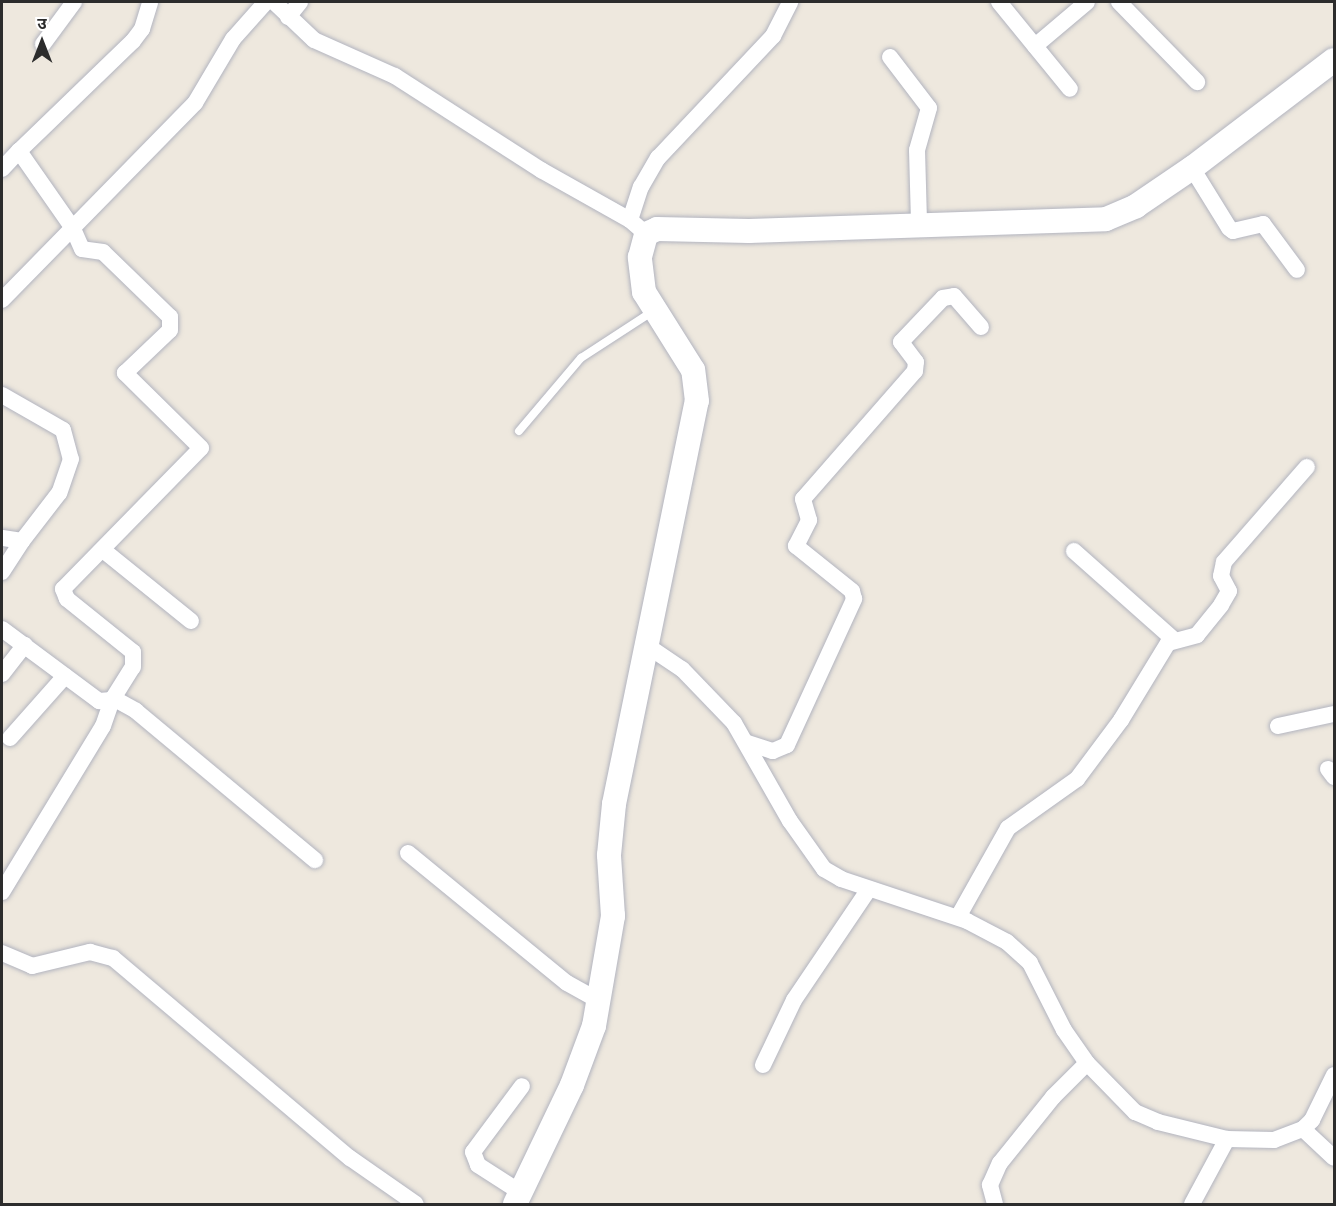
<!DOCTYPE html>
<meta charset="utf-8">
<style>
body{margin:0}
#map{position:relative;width:1336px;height:1206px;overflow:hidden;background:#eee8de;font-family:Signika,"Noto Sans Devanagari",sans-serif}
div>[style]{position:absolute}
.roads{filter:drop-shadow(0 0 2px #b2b4bf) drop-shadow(0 0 2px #b2b4bf)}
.lane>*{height:8px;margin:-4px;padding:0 4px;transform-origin:4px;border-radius:4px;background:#fff}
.street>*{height:16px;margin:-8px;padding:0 8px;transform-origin:8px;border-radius:8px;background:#fff}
.secondary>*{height:24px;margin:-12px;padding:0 12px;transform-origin:12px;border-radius:12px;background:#fff}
span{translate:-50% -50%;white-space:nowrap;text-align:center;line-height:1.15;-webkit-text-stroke:6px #fff;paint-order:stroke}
.frame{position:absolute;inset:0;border:3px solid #2c2c2c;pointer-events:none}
.north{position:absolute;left:12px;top:12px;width:60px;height:60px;-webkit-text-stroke:4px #fff;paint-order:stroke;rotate:0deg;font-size:16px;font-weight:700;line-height:24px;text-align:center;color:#2c2c2c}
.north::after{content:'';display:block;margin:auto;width:21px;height:27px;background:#2c2c2c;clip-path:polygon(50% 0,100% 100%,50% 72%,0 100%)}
</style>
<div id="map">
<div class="roads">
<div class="lane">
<i style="left:519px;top:431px;width:96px;rotate:-49.7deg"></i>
<i style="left:581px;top:358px;width:86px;rotate:-33.1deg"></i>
</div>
<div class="street">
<i style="left:274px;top:2px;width:55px;rotate:43.5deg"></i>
<i style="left:314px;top:40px;width:89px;rotate:24deg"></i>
<i style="left:395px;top:76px;width:174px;rotate:32.8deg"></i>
<i style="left:541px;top:170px;width:102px;rotate:29.3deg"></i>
<i style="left:630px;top:220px;width:21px;rotate:41deg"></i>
<i style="left:999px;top:2px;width:112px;rotate:50.8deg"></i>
<i style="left:1119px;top:2px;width:112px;rotate:45.7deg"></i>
<i style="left:288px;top:17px;width:19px;rotate:-51deg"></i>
<i style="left:43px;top:44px;width:52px;rotate:-53.6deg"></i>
<i style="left:1035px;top:46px;width:68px;rotate:-40.2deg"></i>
<i style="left:890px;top:57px;width:64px;rotate:52.6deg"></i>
<i style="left:929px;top:108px;width:44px;rotate:105.9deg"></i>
<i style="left:917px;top:150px;width:73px;rotate:88.4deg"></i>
<i style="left:1192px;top:168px;width:70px;rotate:58.3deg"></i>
<i style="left:1229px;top:228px;width:5px;rotate:37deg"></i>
<i style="left:1233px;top:231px;width:31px;rotate:-13deg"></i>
<i style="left:1263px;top:224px;width:57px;rotate:53.5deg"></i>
<i style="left:2px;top:169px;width:25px;rotate:-47deg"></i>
<i style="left:630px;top:220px;width:35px;rotate:-72deg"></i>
<i style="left:641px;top:187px;width:34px;rotate:-60deg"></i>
<i style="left:658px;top:158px;width:168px;rotate:-46.7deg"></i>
<i style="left:773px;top:36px;width:38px;rotate:-63deg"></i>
<i style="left:2px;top:300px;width:276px;rotate:-45.6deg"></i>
<i style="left:195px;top:103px;width:74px;rotate:-59.3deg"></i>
<i style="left:233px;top:39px;width:50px;rotate:-48.3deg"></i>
<i style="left:2px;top:395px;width:70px;rotate:29.8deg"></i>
<i style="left:63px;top:430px;width:30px;rotate:75deg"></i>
<i style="left:71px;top:459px;width:36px;rotate:109deg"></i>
<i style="left:59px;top:493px;width:61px;rotate:127.6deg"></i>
<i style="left:22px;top:541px;width:20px;rotate:-171deg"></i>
<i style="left:103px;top:550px;width:113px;rotate:38.9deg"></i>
<i style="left:1074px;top:551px;width:132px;rotate:41.6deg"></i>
<i style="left:2px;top:572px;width:37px;rotate:-57deg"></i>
<i style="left:2px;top:629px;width:121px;rotate:36.6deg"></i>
<i style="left:99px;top:701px;width:13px;rotate:-4deg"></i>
<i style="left:112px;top:700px;width:39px;rotate:-58deg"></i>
<i style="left:133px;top:667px;width:15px;rotate:-90deg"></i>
<i style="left:133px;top:652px;width:85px;rotate:-141.2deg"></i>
<i style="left:67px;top:599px;width:11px;rotate:-112deg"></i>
<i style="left:63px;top:589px;width:197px;rotate:-45.6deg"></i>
<i style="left:201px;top:448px;width:107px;rotate:-135.4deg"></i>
<i style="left:125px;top:373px;width:62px;rotate:-43.7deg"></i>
<i style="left:170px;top:330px;width:13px;rotate:-90deg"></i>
<i style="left:170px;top:317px;width:93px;rotate:-135.9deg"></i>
<i style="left:103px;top:252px;width:21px;rotate:-172deg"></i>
<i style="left:82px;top:249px;width:24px;rotate:-114deg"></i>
<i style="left:72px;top:227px;width:93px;rotate:-124.9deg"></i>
<i style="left:19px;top:151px;width:158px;rotate:-44deg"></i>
<i style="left:133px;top:41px;width:15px;rotate:-53deg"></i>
<i style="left:142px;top:29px;width:28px;rotate:-73deg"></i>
<i style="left:649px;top:647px;width:40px;rotate:34deg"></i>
<i style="left:682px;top:669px;width:75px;rotate:46.1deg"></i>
<i style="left:734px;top:723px;width:113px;rotate:60.3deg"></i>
<i style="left:790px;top:821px;width:59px;rotate:54.7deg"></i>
<i style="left:824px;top:869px;width:20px;rotate:30deg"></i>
<i style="left:841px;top:879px;width:133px;rotate:18.4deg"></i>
<i style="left:967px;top:921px;width:45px;rotate:27.7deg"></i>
<i style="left:1007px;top:942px;width:31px;rotate:42deg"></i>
<i style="left:1030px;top:963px;width:75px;rotate:63.1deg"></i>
<i style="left:1064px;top:1030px;width:40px;rotate:55.1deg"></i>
<i style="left:1087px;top:1063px;width:69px;rotate:45.6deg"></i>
<i style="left:1135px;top:1112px;width:25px;rotate:23deg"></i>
<i style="left:1158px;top:1122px;width:71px;rotate:13.8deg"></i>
<i style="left:1227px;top:1139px;width:47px;rotate:1.2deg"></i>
<i style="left:1274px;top:1140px;width:31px;rotate:-21deg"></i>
<i style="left:1303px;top:1129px;width:13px;rotate:-45deg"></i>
<i style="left:1312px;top:1120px;width:50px;rotate:-63.9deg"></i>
<i style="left:2px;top:674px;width:37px;rotate:-52deg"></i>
<i style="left:113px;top:698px;width:26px;rotate:29deg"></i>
<i style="left:136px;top:711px;width:233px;rotate:39.8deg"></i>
<i style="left:1278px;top:726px;width:57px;rotate:-12.1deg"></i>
<i style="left:10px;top:738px;width:83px;rotate:-48.4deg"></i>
<i style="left:748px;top:743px;width:26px;rotate:18deg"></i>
<i style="left:773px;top:751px;width:15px;rotate:-23deg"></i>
<i style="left:787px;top:745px;width:161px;rotate:-65.3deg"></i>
<i style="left:854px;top:599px;width:8px;rotate:-104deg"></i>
<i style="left:852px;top:591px;width:72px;rotate:-141.2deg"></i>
<i style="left:796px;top:546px;width:29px;rotate:-63deg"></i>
<i style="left:809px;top:520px;width:22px;rotate:-106deg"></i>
<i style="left:803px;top:499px;width:170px;rotate:-48.8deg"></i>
<i style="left:915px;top:371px;width:9px;rotate:-84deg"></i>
<i style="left:916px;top:362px;width:25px;rotate:-127deg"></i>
<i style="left:901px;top:342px;width:61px;rotate:-46.3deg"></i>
<i style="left:943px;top:298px;width:11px;rotate:-10deg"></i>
<i style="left:954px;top:296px;width:41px;rotate:48.9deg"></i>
<i style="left:1328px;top:769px;width:10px;rotate:53deg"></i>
<i style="left:408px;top:853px;width:205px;rotate:39.3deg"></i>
<i style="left:567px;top:983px;width:37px;rotate:29deg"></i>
<i style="left:2px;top:892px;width:194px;rotate:-58.7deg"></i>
<i style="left:103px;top:726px;width:28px;rotate:-71deg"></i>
<i style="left:958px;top:917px;width:102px;rotate:-60.7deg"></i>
<i style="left:1008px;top:828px;width:85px;rotate:-35.4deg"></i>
<i style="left:1077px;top:779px;width:74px;rotate:-53.3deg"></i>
<i style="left:1121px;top:720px;width:90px;rotate:-58.6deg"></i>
<i style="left:1168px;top:643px;width:30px;rotate:-15deg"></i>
<i style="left:1197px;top:635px;width:38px;rotate:-51deg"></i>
<i style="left:1221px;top:605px;width:16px;rotate:-60deg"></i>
<i style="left:1229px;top:591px;width:17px;rotate:-118deg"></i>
<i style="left:1221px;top:576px;width:14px;rotate:-78deg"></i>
<i style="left:1224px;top:562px;width:126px;rotate:-48.9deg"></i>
<i style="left:2px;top:953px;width:33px;rotate:23deg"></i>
<i style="left:32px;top:966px;width:60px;rotate:-13.6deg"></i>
<i style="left:90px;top:952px;width:24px;rotate:15deg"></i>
<i style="left:113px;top:958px;width:310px;rotate:40.2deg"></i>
<i style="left:350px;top:1158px;width:80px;rotate:34.9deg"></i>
<i style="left:763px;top:1065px;width:72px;rotate:-64.5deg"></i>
<i style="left:794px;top:1000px;width:134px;rotate:-56deg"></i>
<i style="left:1303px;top:1129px;width:42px;rotate:43.1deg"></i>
<i style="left:520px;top:1192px;width:50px;rotate:-147.3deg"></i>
<i style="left:478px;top:1165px;width:14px;rotate:-111deg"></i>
<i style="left:473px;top:1152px;width:82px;rotate:-53.4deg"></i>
<i style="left:995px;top:1204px;width:20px;rotate:-105deg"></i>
<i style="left:990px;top:1185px;width:24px;rotate:-66deg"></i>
<i style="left:1000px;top:1163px;width:85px;rotate:-51.2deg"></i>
<i style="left:1053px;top:1097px;width:48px;rotate:-45deg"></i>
<i style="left:1192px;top:1204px;width:74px;rotate:-61.7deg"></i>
</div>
<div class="secondary">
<i style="left:515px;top:1204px;width:132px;rotate:-64.4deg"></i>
<i style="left:572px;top:1085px;width:63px;rotate:-69.6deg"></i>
<i style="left:594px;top:1026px;width:112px;rotate:-80.2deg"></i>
<i style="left:613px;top:916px;width:61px;rotate:-93.8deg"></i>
<i style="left:609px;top:855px;width:51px;rotate:-84.4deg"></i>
<i style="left:614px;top:804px;width:411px;rotate:-78.4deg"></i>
<i style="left:697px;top:401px;width:31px;rotate:-97deg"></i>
<i style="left:693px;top:370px;width:92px;rotate:-122.1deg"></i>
<i style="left:644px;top:292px;width:35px;rotate:-97deg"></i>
<i style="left:640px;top:257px;width:24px;rotate:-75deg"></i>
<i style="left:646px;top:234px;width:12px;rotate:-24deg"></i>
<i style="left:657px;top:229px;width:92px;rotate:1.2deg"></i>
<i style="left:749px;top:231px;width:357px;rotate:-1.9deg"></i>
<i style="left:1106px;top:219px;width:33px;rotate:-23deg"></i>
<i style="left:1136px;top:206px;width:68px;rotate:-34.2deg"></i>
<i style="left:1192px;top:168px;width:178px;rotate:-37.3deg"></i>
</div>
</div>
<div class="frame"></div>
<div class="north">उ</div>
</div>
